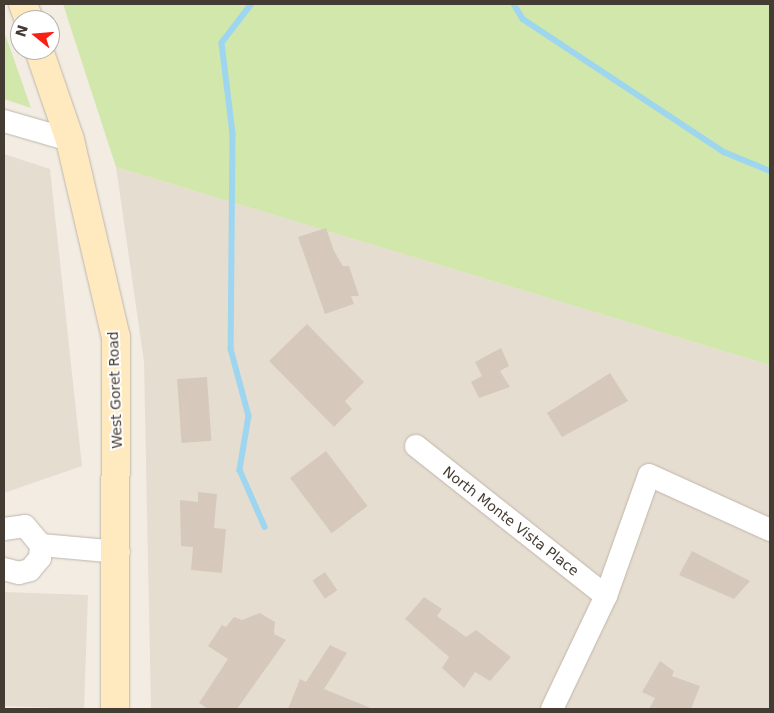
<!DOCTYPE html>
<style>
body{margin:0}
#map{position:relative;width:774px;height:713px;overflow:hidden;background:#f2ece3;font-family:"DejaVu Sans",sans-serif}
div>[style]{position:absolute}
.residential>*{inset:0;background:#e6ddd1;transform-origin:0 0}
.green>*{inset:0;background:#d1e7ab}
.stream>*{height:5.5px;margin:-2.75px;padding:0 2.75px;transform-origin:2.75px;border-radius:2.75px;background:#9ed6f0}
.building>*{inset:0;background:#d6c9bc;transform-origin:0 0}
.roads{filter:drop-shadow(0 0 1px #c0b6a9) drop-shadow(0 0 1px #c0b6a9)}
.street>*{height:22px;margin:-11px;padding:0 11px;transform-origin:11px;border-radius:11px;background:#fff}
.secondary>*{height:28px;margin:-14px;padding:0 14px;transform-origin:14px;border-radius:14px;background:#ffeac0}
span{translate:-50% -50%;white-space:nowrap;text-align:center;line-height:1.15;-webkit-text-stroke:4px #fff;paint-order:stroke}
.street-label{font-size:14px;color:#443c33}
.frame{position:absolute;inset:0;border:5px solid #443c33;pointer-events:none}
.north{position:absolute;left:10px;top:10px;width:50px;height:50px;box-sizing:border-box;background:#fff;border:1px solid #b4b1ad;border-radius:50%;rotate:287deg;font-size:14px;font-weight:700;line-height:20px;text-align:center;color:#443c33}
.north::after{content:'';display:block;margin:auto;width:18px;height:22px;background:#fb1f11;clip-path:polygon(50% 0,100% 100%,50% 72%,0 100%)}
</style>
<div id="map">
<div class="residential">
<i style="clip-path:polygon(4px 154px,50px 169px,82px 466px,4px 493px)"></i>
<i style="clip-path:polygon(116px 167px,770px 365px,770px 709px,151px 709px,144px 362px)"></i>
<i style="left:88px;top:595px;width:114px;height:84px;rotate:92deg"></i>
</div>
<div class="green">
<i style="clip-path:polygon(63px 4px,770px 4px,770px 365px,116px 167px)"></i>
<i style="clip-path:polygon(4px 31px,31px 108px,4px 99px)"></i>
</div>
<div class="stream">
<i style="left:252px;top:4px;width:49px;rotate:127.6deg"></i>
<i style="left:222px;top:43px;width:92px;rotate:83.1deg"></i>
<i style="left:233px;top:134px;width:215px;rotate:90.5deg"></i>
<i style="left:231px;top:349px;width:69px;rotate:75deg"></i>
<i style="left:249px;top:416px;width:55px;rotate:99.5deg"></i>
<i style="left:240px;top:470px;width:62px;rotate:66.3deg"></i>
<i style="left:514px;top:4px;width:17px;rotate:59deg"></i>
<i style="left:523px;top:19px;width:241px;rotate:33.5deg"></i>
<i style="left:724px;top:152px;width:50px;rotate:22.4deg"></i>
</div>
<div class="building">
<i style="clip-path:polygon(326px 228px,334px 251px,343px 266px,349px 266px,359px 296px,351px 296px,354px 304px,325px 314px,298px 237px)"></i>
<i style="clip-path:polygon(307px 324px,364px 382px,345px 401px,352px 409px,334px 427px,269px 361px)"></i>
<i style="clip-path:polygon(501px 348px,509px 366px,500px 371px,510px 387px,479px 398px,471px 382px,482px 376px,475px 362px)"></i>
<i style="clip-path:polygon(610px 373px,628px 401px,562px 437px,547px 413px)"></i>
<i style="left:207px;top:377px;width:64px;height:30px;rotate:86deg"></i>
<i style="left:326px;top:451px;width:69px;height:45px;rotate:53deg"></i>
<i style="clip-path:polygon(198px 492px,217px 494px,214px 528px,226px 529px,222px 573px,191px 570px,193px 547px,181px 546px,180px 500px,198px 502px)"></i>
<i style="clip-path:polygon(692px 551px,750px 581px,734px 599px,679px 575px)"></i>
<i style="left:325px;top:572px;width:22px;height:15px;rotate:56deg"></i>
<i style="clip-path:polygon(424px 597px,442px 609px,437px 616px,466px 637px,476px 630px,511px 657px,490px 681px,475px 672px,464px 688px,442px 668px,449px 657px,405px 619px)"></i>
<i style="clip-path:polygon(260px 613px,275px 622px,274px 634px,286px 640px,237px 709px,208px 709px,199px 703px,228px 659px,208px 646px,222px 625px,226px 627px,234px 617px,242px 620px)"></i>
<i style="clip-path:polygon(330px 645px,347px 653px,324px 689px,373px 709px,288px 709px,300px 679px,306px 682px)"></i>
<i style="clip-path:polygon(660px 661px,674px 671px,672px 676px,700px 686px,691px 709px,649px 709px,655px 698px,642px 692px)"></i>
</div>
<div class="roads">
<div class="street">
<i style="left:4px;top:121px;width:69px;rotate:16.1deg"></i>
<i style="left:416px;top:446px;width:242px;rotate:38.3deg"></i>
<i style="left:4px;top:529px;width:21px;rotate:-8deg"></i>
<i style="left:25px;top:526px;width:25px;rotate:50deg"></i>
<i style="left:41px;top:545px;width:13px;rotate:94deg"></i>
<i style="left:40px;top:558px;width:16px;rotate:130deg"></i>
<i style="left:30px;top:570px;width:11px;rotate:165deg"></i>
<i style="left:19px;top:573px;width:16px;rotate:-165deg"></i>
<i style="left:41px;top:545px;width:78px;rotate:5.1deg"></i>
<i style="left:552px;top:709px;width:125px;rotate:-64.5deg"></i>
<i style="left:606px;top:596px;width:128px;rotate:-70.4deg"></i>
<i style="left:649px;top:475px;width:133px;rotate:24.4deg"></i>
</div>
<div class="secondary">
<i style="left:23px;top:4px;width:17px;rotate:69deg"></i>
<i style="left:39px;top:50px;width:95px;rotate:71deg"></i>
<i style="left:70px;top:140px;width:202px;rotate:76.9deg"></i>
<i style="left:116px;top:337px;width:372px;rotate:90.2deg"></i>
</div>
</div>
<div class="street-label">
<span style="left:115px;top:390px;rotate:-92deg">West Goret Road</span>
<span style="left:511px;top:521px;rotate:38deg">North Monte Vista Place</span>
</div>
<div class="frame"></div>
<div class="north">N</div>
</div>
